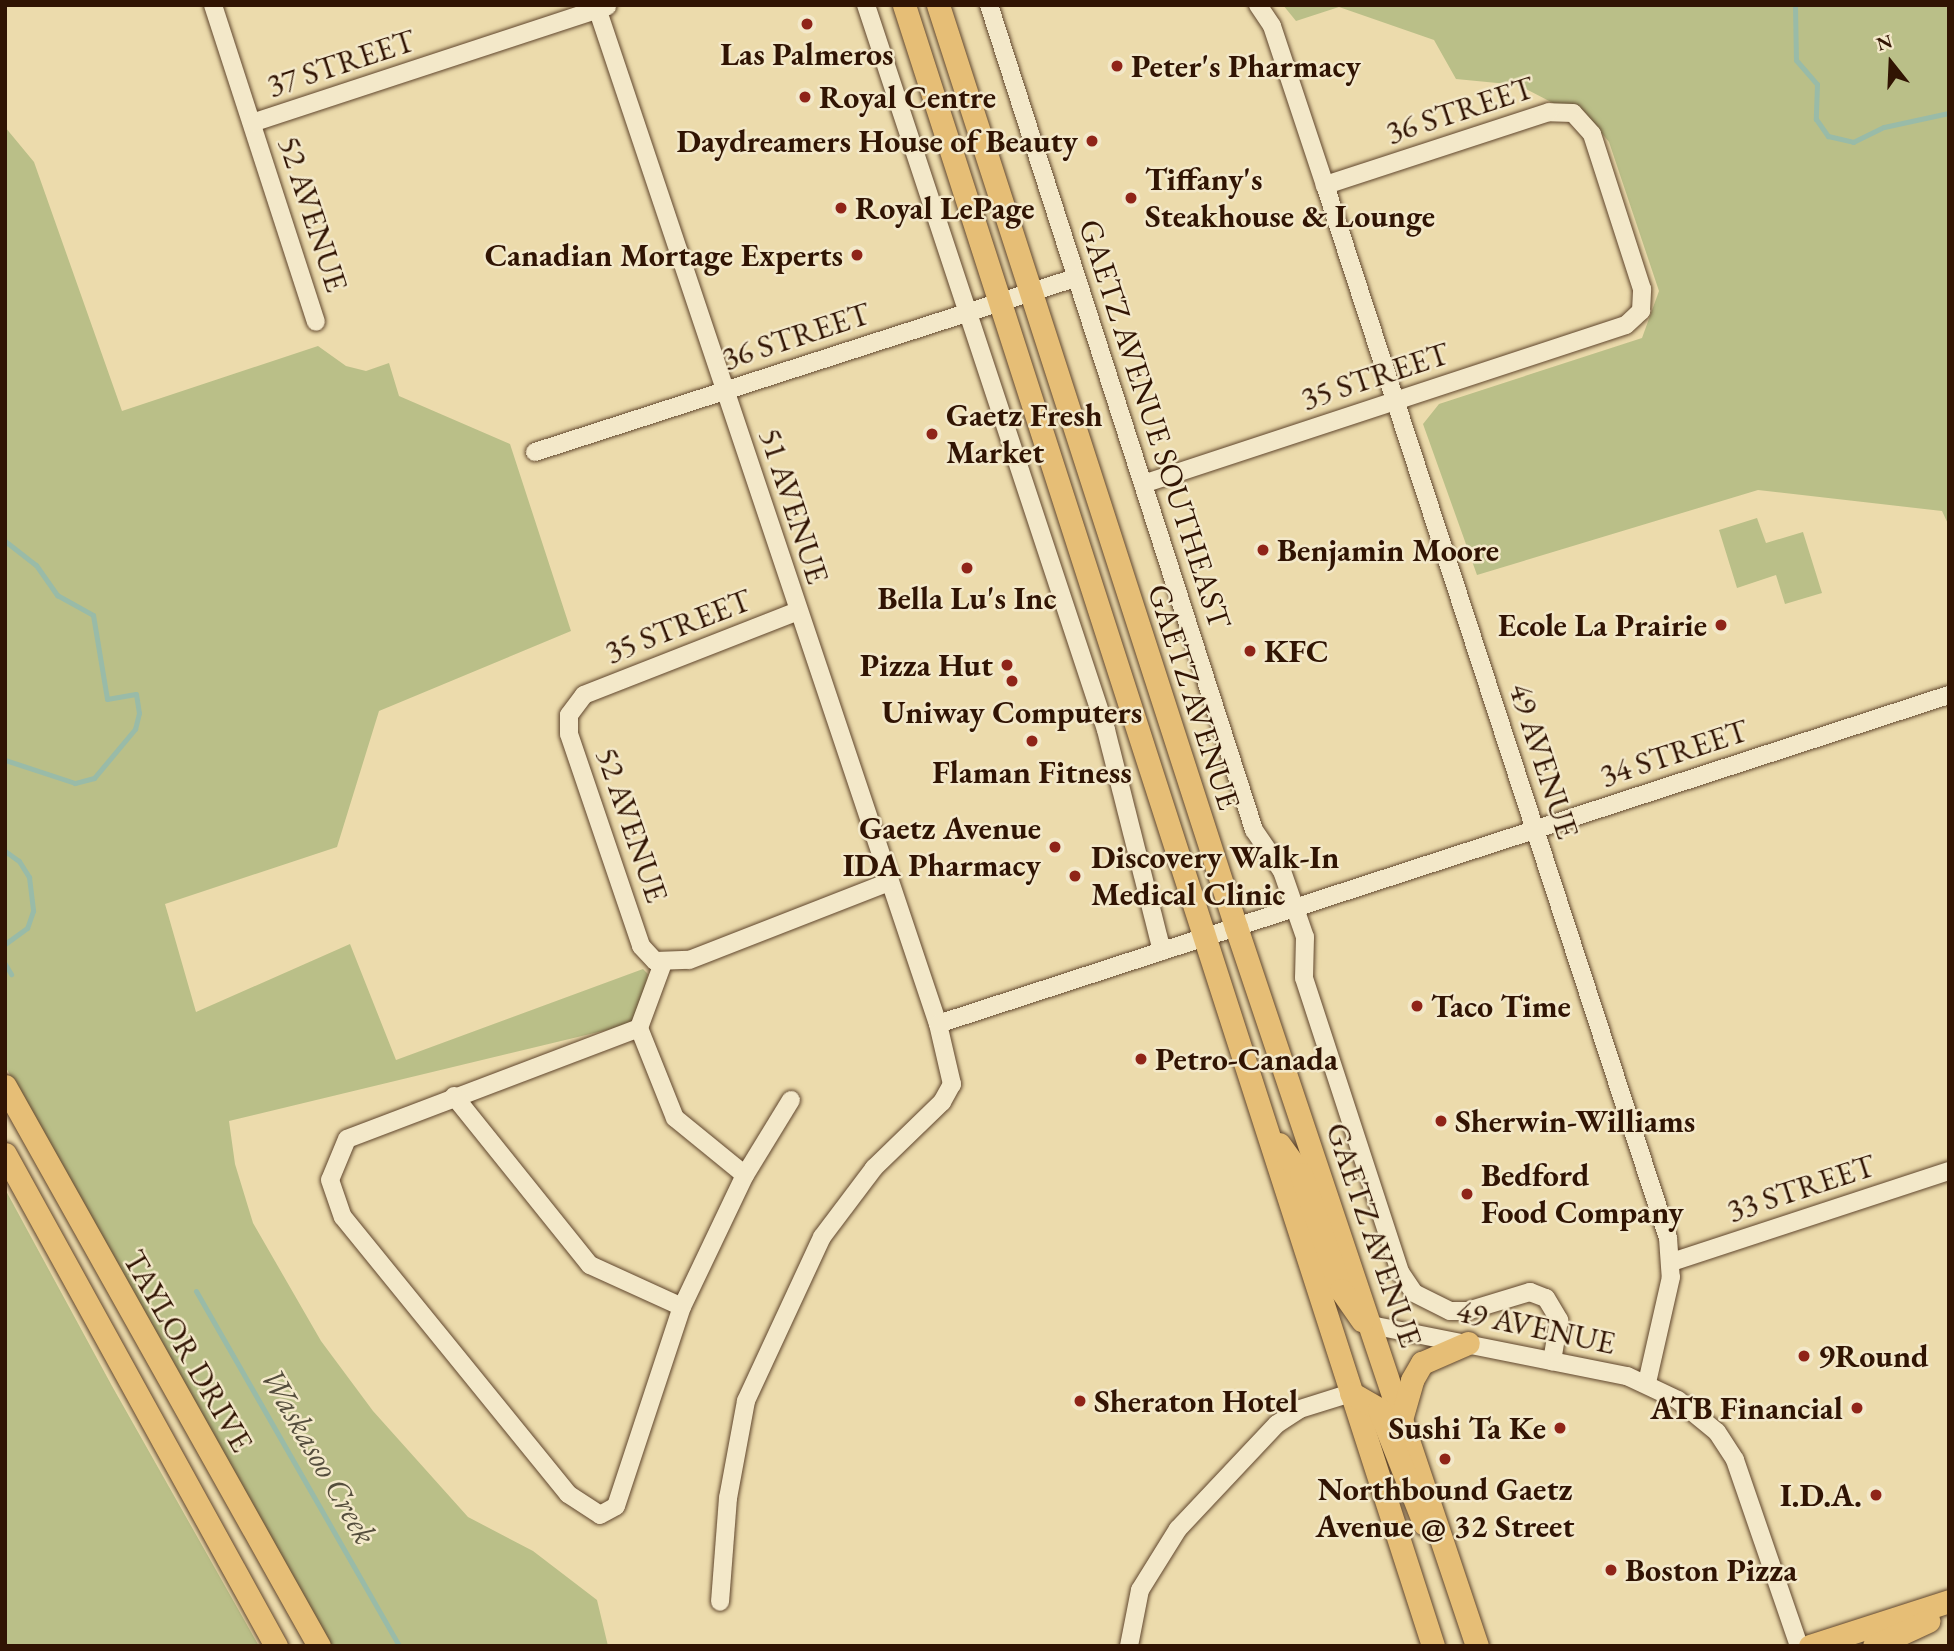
<!DOCTYPE html>
<style>
body{margin:0}
#map{position:relative;width:1954px;height:1651px;overflow:hidden;background:#ecdbac;font-family:"EB Garamond",serif}
div>[style]{position:absolute}
.green>*{inset:0;background:#babf88}
.stream>*{height:5px;margin:-2.5px;padding:0 2.5px;transform-origin:2.5px;border-radius:2.5px;background:#99bba8}
.roads{filter:drop-shadow(0 0 2px #60462d) drop-shadow(0 0 2px #60462d)}
.minor>*{height:18px;margin:-9px;padding:0 9px;transform-origin:9px;border-radius:9px;background:#f3e8c9}
.major>*{height:23px;margin:-11.5px;padding:0 11.5px;transform-origin:11.5px;border-radius:11.5px;background:#e6be76}
.dots>*{width:19px;height:19px;translate:-50% -50%;box-sizing:border-box;border:4px solid #f3e8c9;border-radius:50%}
span{translate:-50% -50%;white-space:nowrap;text-align:center;line-height:1.15;-webkit-text-stroke:5px #f3e8c9;paint-order:stroke}
.poi-label{font-size:32px;color:#311403;font-weight:700}
.left{translate:0 -50%;text-align:left}
.right{translate:-100% -50%;text-align:right}
.street-label{font-size:32px;color:#311403}
.water-label{font-size:33px;color:#554e3d;font-style:italic}
.frame{position:absolute;inset:0;border:7px solid #311403;pointer-events:none}
.north{position:absolute;left:1856px;top:28px;width:70px;height:70px;-webkit-text-stroke:5px #f3e8c9;paint-order:stroke;rotate:342deg;font-size:19px;font-weight:700;line-height:28px;text-align:center;color:#311403}
.north::after{content:'';display:block;margin:auto;width:24px;height:32px;background:#311403;clip-path:polygon(50% 0,100% 100%,50% 72%,0 100%)}
</style>
<div id="map">
<div class="green">
<i style="clip-path:polygon(1283px 5px,1949px 5px,1949px 526px,1942px 511px,1758px 490px,1477px 575px,1423px 424px,1439px 404px,1642px 338px,1659px 291px,1609px 142px,1583px 110px,1553px 103px,1518px 85px,1456px 79px,1434px 40px,1339px 7px,1296px 21px)"></i>
<i style="clip-path:polygon(5px 127px,34px 162px,122px 411px,318px 346px,346px 366px,366px 371px,389px 363px,399px 396px,510px 444px,571px 631px,379px 711px,337px 847px,165px 904px,196px 1012px,350px 944px,396px 1060px,643px 969px,648px 974px,636px 1023px,229px 1121px,235px 1164px,253px 1223px,321px 1341px,373px 1411px,468px 1517px,533px 1551px,597px 1600px,608px 1646px,326px 1646px,5px 1066px)"></i>
<i style="clip-path:polygon(1757px 518px,1766px 543px,1803px 532px,1822px 593px,1785px 604px,1776px 575px,1737px 588px,1719px 530px)"></i>
<i style="clip-path:polygon(5px 1189px,112px 1386px,259px 1646px,5px 1646px)"></i>
</div>
<div class="stream">
<i style="left:1795px;top:5px;width:55px;rotate:89deg"></i>
<i style="left:1796px;top:60px;width:32px;rotate:49deg"></i>
<i style="left:1817px;top:84px;width:35px;rotate:92deg"></i>
<i style="left:1816px;top:119px;width:21px;rotate:55deg"></i>
<i style="left:1828px;top:136px;width:26px;rotate:13deg"></i>
<i style="left:1853px;top:142px;width:34px;rotate:-26deg"></i>
<i style="left:1884px;top:127px;width:66px;rotate:-12.2deg"></i>
<i style="left:5px;top:541px;width:39px;rotate:38deg"></i>
<i style="left:36px;top:565px;width:37px;rotate:55deg"></i>
<i style="left:57px;top:595px;width:41px;rotate:29.1deg"></i>
<i style="left:93px;top:615px;width:85px;rotate:80.5deg"></i>
<i style="left:107px;top:699px;width:29px;rotate:-10deg"></i>
<i style="left:136px;top:694px;width:19px;rotate:81deg"></i>
<i style="left:139px;top:713px;width:16px;rotate:104deg"></i>
<i style="left:135px;top:729px;width:64px;rotate:129.9deg"></i>
<i style="left:94px;top:778px;width:20px;rotate:165deg"></i>
<i style="left:75px;top:783px;width:74px;rotate:-161.8deg"></i>
<i style="left:5px;top:851px;width:17px;rotate:36deg"></i>
<i style="left:19px;top:861px;width:19px;rotate:58deg"></i>
<i style="left:29px;top:877px;width:34px;rotate:83deg"></i>
<i style="left:33px;top:911px;width:18px;rotate:109deg"></i>
<i style="left:27px;top:928px;width:27px;rotate:144deg"></i>
<i style="left:5px;top:964px;width:12px;rotate:59deg"></i>
<i style="left:196px;top:1291px;width:409px;rotate:60.2deg"></i>
</div>
<div class="roads">
<div class="minor">
<i style="left:213px;top:5px;width:333px;rotate:72deg"></i>
<i style="left:596px;top:5px;width:1075px;rotate:71.45deg"></i>
<i style="left:938px;top:1024px;width:62px;rotate:76.9deg"></i>
<i style="left:952px;top:1084px;width:21px;rotate:119deg"></i>
<i style="left:942px;top:1102px;width:95px;rotate:135.9deg"></i>
<i style="left:874px;top:1168px;width:86px;rotate:127deg"></i>
<i style="left:822px;top:1237px;width:181px;rotate:114.9deg"></i>
<i style="left:746px;top:1401px;width:99px;rotate:100.5deg"></i>
<i style="left:728px;top:1498px;width:104px;rotate:94.4deg"></i>
<i style="left:866px;top:5px;width:764px;rotate:71.68deg"></i>
<i style="left:1106px;top:730px;width:228px;rotate:75.8deg"></i>
<i style="left:989px;top:5px;width:867px;rotate:72.19deg"></i>
<i style="left:1254px;top:830px;width:50px;rotate:55.7deg"></i>
<i style="left:1282px;top:871px;width:70px;rotate:70.8deg"></i>
<i style="left:1305px;top:937px;width:41px;rotate:91.4deg"></i>
<i style="left:1304px;top:978px;width:309px;rotate:71.9deg"></i>
<i style="left:1400px;top:1272px;width:25px;rotate:56deg"></i>
<i style="left:1414px;top:1293px;width:40px;rotate:26.6deg"></i>
<i style="left:1450px;top:1311px;width:17px"></i>
<i style="left:1467px;top:1311px;width:66px;rotate:-16.8deg"></i>
<i style="left:1530px;top:1292px;width:17px;rotate:21deg"></i>
<i style="left:1546px;top:1298px;width:26px;rotate:59deg"></i>
<i style="left:1559px;top:1320px;width:42px;rotate:99.7deg"></i>
<i style="left:1258px;top:5px;width:25px;rotate:56deg"></i>
<i style="left:1272px;top:26px;width:168px;rotate:71.6deg"></i>
<i style="left:1325px;top:185px;width:1107px;rotate:71.96deg"></i>
<i style="left:1668px;top:1238px;width:39px;rotate:86deg"></i>
<i style="left:1671px;top:1277px;width:109px;rotate:102.8deg"></i>
<i style="left:252px;top:123px;width:374px;rotate:-18.2deg"></i>
<i style="left:535px;top:452px;width:567px;rotate:-17.86deg"></i>
<i style="left:1143px;top:484px;width:508px;rotate:-18.22deg"></i>
<i style="left:1626px;top:325px;width:21px;rotate:-43deg"></i>
<i style="left:1641px;top:311px;width:22px;rotate:-87deg"></i>
<i style="left:1642px;top:289px;width:163px;rotate:-107.9deg"></i>
<i style="left:1592px;top:134px;width:28px;rotate:-132deg"></i>
<i style="left:1573px;top:113px;width:24px;rotate:-178deg"></i>
<i style="left:1549px;top:112px;width:236px;rotate:161.9deg"></i>
<i style="left:798px;top:611px;width:230px;rotate:158.6deg"></i>
<i style="left:584px;top:695px;width:25px;rotate:127deg"></i>
<i style="left:569px;top:715px;width:19px;rotate:90deg"></i>
<i style="left:569px;top:734px;width:224px;rotate:71.2deg"></i>
<i style="left:641px;top:946px;width:21px;rotate:47deg"></i>
<i style="left:655px;top:961px;width:34px;rotate:-2deg"></i>
<i style="left:689px;top:960px;width:215px;rotate:-21.3deg"></i>
<i style="left:663px;top:963px;width:69px;rotate:110.3deg"></i>
<i style="left:639px;top:1028px;width:97px;rotate:68.2deg"></i>
<i style="left:675px;top:1118px;width:90px;rotate:39.2deg"></i>
<i style="left:938px;top:1024px;width:1063px;rotate:-18.03deg"></i>
<i style="left:639px;top:1028px;width:312px;rotate:159.2deg"></i>
<i style="left:347px;top:1139px;width:44px;rotate:112.5deg"></i>
<i style="left:330px;top:1180px;width:39px;rotate:71deg"></i>
<i style="left:343px;top:1217px;width:357px;rotate:50.9deg"></i>
<i style="left:568px;top:1494px;width:38px;rotate:33deg"></i>
<i style="left:600px;top:1515px;width:18px;rotate:-29deg"></i>
<i style="left:616px;top:1506px;width:210px;rotate:-71.7deg"></i>
<i style="left:682px;top:1307px;width:146px;rotate:-64.5deg"></i>
<i style="left:745px;top:1175px;width:88px;rotate:-58.5deg"></i>
<i style="left:454px;top:1096px;width:217px;rotate:51.2deg"></i>
<i style="left:590px;top:1265px;width:101px;rotate:24.5deg"></i>
<i style="left:1672px;top:1262px;width:292px;rotate:-18.2deg"></i>
<i style="left:1371px;top:1325px;width:261px;rotate:11.3deg"></i>
<i style="left:1627px;top:1376px;width:56px;rotate:25.2deg"></i>
<i style="left:1678px;top:1400px;width:50px;rotate:39.4deg"></i>
<i style="left:1717px;top:1432px;width:33px;rotate:57deg"></i>
<i style="left:1735px;top:1460px;width:197px;rotate:71deg"></i>
<i style="left:1129px;top:1646px;width:57px;rotate:-78.9deg"></i>
<i style="left:1140px;top:1590px;width:72px;rotate:-58.1deg"></i>
<i style="left:1178px;top:1529px;width:144px;rotate:-46.7deg"></i>
<i style="left:1277px;top:1424px;width:27px;rotate:-33deg"></i>
<i style="left:1300px;top:1409px;width:53px;rotate:-17.4deg"></i>
</div>
<div class="major">
<i style="left:904px;top:5px;width:1724px;rotate:72.13deg"></i>
<i style="left:938px;top:5px;width:969px;rotate:72.09deg"></i>
<i style="left:1236px;top:927px;width:758px;rotate:71.47deg"></i>
<i style="left:5px;top:1086px;width:642px;rotate:60.72deg"></i>
<i style="left:1279px;top:1144px;width:37px;rotate:54deg"></i>
<i style="left:1301px;top:1174px;width:123px;rotate:71deg"></i>
<i style="left:1341px;top:1290px;width:37px;rotate:55deg"></i>
<i style="left:5px;top:1154px;width:562px;rotate:61.15deg"></i>
<i style="left:1351px;top:1393px;width:32px;rotate:30deg"></i>
<i style="left:1379px;top:1409px;width:123px;rotate:68.5deg"></i>
<i style="left:1402px;top:1416px;width:37px;rotate:-74deg"></i>
<i style="left:1412px;top:1380px;width:20px;rotate:-60deg"></i>
<i style="left:1422px;top:1363px;width:50px;rotate:-23.5deg"></i>
<i style="left:1810px;top:1646px;width:146px;rotate:-17.9deg"></i>
<i style="left:1874px;top:1646px;width:60px;rotate:-24.8deg"></i>
</div>
</div>
<div class="dots">
<i style="left:807px;top:24px;background:#8f2418"></i>
<i style="left:1117px;top:66px;background:#8f2418"></i>
<i style="left:805px;top:97px;background:#8f2418"></i>
<i style="left:1092px;top:141px;background:#8f2418"></i>
<i style="left:1131px;top:198px;background:#8f2418"></i>
<i style="left:841px;top:208px;background:#8f2418"></i>
<i style="left:857px;top:255px;background:#8f2418"></i>
<i style="left:932px;top:434px;background:#8f2418"></i>
<i style="left:1263px;top:550px;background:#8f2418"></i>
<i style="left:967px;top:568px;background:#8f2418"></i>
<i style="left:1721px;top:625px;background:#8f2418"></i>
<i style="left:1250px;top:651px;background:#8f2418"></i>
<i style="left:1007px;top:665px;background:#8f2418"></i>
<i style="left:1012px;top:681px;background:#8f2418"></i>
<i style="left:1032px;top:741px;background:#8f2418"></i>
<i style="left:1055px;top:847px;background:#8f2418"></i>
<i style="left:1075px;top:876px;background:#8f2418"></i>
<i style="left:1417px;top:1006px;background:#8f2418"></i>
<i style="left:1141px;top:1059px;background:#8f2418"></i>
<i style="left:1441px;top:1121px;background:#8f2418"></i>
<i style="left:1467px;top:1194px;background:#8f2418"></i>
<i style="left:1804px;top:1356px;background:#8f2418"></i>
<i style="left:1080px;top:1401px;background:#8f2418"></i>
<i style="left:1857px;top:1408px;background:#8f2418"></i>
<i style="left:1560px;top:1428px;background:#8f2418"></i>
<i style="left:1445px;top:1459px;background:#8f2418"></i>
<i style="left:1876px;top:1495px;background:#8f2418"></i>
<i style="left:1611px;top:1570px;background:#8f2418"></i>
</div>
<div class="poi-label">
<span style="left:807px;top:54px">Las Palmeros</span>
<span class="left" style="left:1131px;top:66px">Peter's Pharmacy</span>
<span class="left" style="left:819px;top:97px">Royal Centre</span>
<span class="right" style="left:1078px;top:141px">Daydreamers House of Beauty</span>
<span class="left" style="left:1145px;top:198px">Tiffany's<br>Steakhouse &amp; Lounge</span>
<span class="left" style="left:855px;top:208px">Royal LePage</span>
<span class="right" style="left:843px;top:255px">Canadian Mortage Experts</span>
<span class="left" style="left:946px;top:434px">Gaetz Fresh<br>Market</span>
<span class="left" style="left:1277px;top:550px">Benjamin Moore</span>
<span style="left:967px;top:598px">Bella Lu's Inc</span>
<span class="right" style="left:1707px;top:625px">Ecole La Prairie</span>
<span class="left" style="left:1264px;top:651px">KFC</span>
<span class="right" style="left:993px;top:665px">Pizza Hut</span>
<span style="left:1012px;top:712px">Uniway Computers</span>
<span style="left:1032px;top:772px">Flaman Fitness</span>
<span class="right" style="left:1041px;top:847px">Gaetz Avenue<br>IDA Pharmacy</span>
<span class="left" style="left:1091px;top:876px">Discovery Walk-In<br>Medical Clinic</span>
<span class="left" style="left:1431px;top:1006px">Taco Time</span>
<span class="left" style="left:1155px;top:1059px">Petro-Canada</span>
<span class="left" style="left:1455px;top:1121px">Sherwin-Williams</span>
<span class="left" style="left:1481px;top:1194px">Bedford<br>Food Company</span>
<span class="left" style="left:1818px;top:1356px">9Round</span>
<span class="left" style="left:1094px;top:1401px">Sheraton Hotel</span>
<span class="right" style="left:1843px;top:1408px">ATB Financial</span>
<span class="right" style="left:1546px;top:1428px">Sushi Ta Ke</span>
<span style="left:1445px;top:1508px">Northbound Gaetz<br>Avenue @ 32 Street</span>
<span class="right" style="left:1862px;top:1495px">I.D.A.</span>
<span class="left" style="left:1625px;top:1570px">Boston Pizza</span>
</div>
<div class="street-label">
<span style="left:341px;top:63px;rotate:-18deg">37 STREET</span>
<span style="left:1460px;top:110px;rotate:-18deg">36 STREET</span>
<span style="left:313px;top:214px;rotate:72deg">52 AVENUE</span>
<span style="left:796px;top:336px;rotate:-18deg">36 STREET</span>
<span style="left:1375px;top:376px;rotate:-18deg">35 STREET</span>
<span style="left:1155px;top:424px;rotate:72deg">GAETZ AVENUE SOUTHEAST</span>
<span style="left:794px;top:506px;rotate:72deg">51 AVENUE</span>
<span style="left:678px;top:626px;rotate:-21deg">35 STREET</span>
<span style="left:1194px;top:697px;rotate:72deg">GAETZ AVENUE</span>
<span style="left:1674px;top:753px;rotate:-18deg">34 STREET</span>
<span style="left:1544px;top:761px;rotate:72deg">49 AVENUE</span>
<span style="left:632px;top:825px;rotate:71deg">52 AVENUE</span>
<span style="left:1801px;top:1188px;rotate:-18deg">33 STREET</span>
<span style="left:1374px;top:1235px;rotate:71deg">GAETZ AVENUE</span>
<span style="left:1536px;top:1327px;rotate:12deg">49 AVENUE</span>
<span style="left:188px;top:1351px;rotate:60deg">TAYLOR DRIVE</span>
</div>
<div class="water-label">
<span style="left:319px;top:1456px;rotate:60deg">Waskasoo Creek</span>
</div>
<div class="frame"></div>
<div class="north">N</div>
</div>
